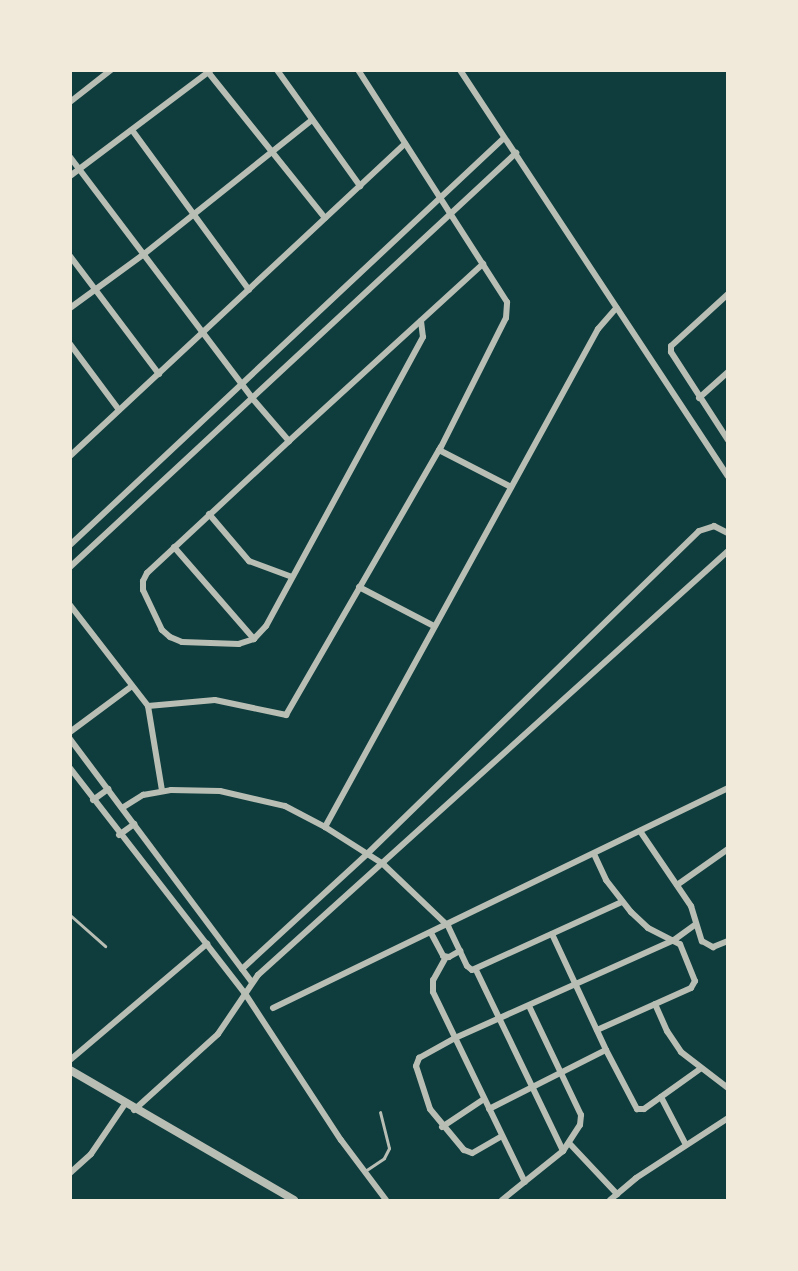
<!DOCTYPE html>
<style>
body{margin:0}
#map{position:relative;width:798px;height:1271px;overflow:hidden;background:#0f3d3e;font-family:"DM Sans",sans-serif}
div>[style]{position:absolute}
.service>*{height:3px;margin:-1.5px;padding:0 1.5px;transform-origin:1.5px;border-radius:1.5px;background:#b8beb3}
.minor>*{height:6px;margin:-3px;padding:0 3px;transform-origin:3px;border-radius:3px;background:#b8beb3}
.tertiary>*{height:8px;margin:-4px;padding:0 4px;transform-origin:4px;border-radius:4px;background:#b8beb3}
span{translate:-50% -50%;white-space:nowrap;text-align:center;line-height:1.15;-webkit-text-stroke:4.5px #f1e9da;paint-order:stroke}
.frame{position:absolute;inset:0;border:72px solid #f1e9da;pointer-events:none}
</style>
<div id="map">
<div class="service">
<i style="left:70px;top:915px;width:47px;rotate:41.5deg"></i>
<i style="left:365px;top:1171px;width:23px;rotate:-34deg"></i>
<i style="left:384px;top:1158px;width:11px;rotate:-63deg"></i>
<i style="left:389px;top:1148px;width:37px;rotate:-104deg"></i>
</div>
<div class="minor">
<i style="left:277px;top:70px;width:143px;rotate:54.4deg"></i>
<i style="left:460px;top:70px;width:486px;rotate:56.6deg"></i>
<i style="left:208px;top:72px;width:187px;rotate:51.3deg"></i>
<i style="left:70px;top:102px;width:52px;rotate:-38deg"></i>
<i style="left:132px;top:130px;width:198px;rotate:53.8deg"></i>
<i style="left:70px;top:157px;width:302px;rotate:52.9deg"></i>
<i style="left:252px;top:398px;width:57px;rotate:49.3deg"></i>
<i style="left:70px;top:176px;width:175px;rotate:-36.9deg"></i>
<i style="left:70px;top:256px;width:148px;rotate:53deg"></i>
<i style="left:728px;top:294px;width:77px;rotate:137.6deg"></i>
<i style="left:671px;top:346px;width:6px;rotate:90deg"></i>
<i style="left:671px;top:352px;width:105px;rotate:57.1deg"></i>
<i style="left:70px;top:308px;width:92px;rotate:-36.1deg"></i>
<i style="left:144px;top:254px;width:215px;rotate:-38.6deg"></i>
<i style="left:421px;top:321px;width:16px;rotate:83deg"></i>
<i style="left:423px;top:337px;width:329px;rotate:118.5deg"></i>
<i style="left:266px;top:626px;width:18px;rotate:133deg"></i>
<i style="left:254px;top:639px;width:16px;rotate:162deg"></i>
<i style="left:239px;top:644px;width:57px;rotate:-178deg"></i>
<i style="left:182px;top:642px;width:13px;rotate:-157deg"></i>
<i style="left:170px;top:637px;width:11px;rotate:-139deg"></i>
<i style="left:162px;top:630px;width:44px;rotate:-115.4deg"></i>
<i style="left:143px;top:590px;width:9px;rotate:-90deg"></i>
<i style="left:143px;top:581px;width:9px;rotate:-63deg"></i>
<i style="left:147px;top:573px;width:194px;rotate:-42.9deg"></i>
<i style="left:289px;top:441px;width:263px;rotate:-42.4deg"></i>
<i style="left:70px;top:344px;width:82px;rotate:53.4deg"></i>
<i style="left:699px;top:398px;width:39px;rotate:-42deg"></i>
<i style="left:439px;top:450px;width:81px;rotate:27.2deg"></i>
<i style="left:70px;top:456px;width:458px;rotate:-43deg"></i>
<i style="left:209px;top:514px;width:62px;rotate:49.6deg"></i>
<i style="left:249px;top:561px;width:46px;rotate:20.4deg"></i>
<i style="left:70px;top:545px;width:594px;rotate:-43.16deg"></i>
<i style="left:174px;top:547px;width:122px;rotate:49deg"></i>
<i style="left:70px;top:567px;width:609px;rotate:-42.87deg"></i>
<i style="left:359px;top:587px;width:85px;rotate:27.5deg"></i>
<i style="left:70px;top:605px;width:128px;rotate:52.3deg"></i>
<i style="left:148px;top:706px;width:67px;rotate:-5.1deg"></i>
<i style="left:215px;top:700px;width:73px;rotate:11.9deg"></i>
<i style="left:286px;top:715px;width:310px;rotate:-60deg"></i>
<i style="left:441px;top:447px;width:144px;rotate:-63.3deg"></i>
<i style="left:506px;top:318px;width:16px;rotate:-86deg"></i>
<i style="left:507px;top:302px;width:276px;rotate:-122.7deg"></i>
<i style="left:148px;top:706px;width:86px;rotate:80.6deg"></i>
<i style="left:70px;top:732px;width:77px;rotate:-36.6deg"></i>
<i style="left:70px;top:739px;width:304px;rotate:53.2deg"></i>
<i style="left:70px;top:768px;width:284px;rotate:52.2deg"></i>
<i style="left:244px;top:992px;width:177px;rotate:56.8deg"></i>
<i style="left:341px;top:1140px;width:75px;rotate:53.1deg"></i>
<i style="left:93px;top:800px;width:19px;rotate:-36deg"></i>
<i style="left:122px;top:808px;width:25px;rotate:-32deg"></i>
<i style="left:143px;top:795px;width:28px;rotate:-10deg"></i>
<i style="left:171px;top:790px;width:49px;rotate:1.2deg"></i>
<i style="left:220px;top:791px;width:67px;rotate:13deg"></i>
<i style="left:285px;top:806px;width:45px;rotate:27.7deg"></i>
<i style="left:325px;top:827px;width:69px;rotate:32.5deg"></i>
<i style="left:383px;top:864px;width:90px;rotate:43.6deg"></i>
<i style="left:448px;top:926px;width:44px;rotate:64.6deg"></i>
<i style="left:467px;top:966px;width:6px;rotate:39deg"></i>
<i style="left:472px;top:970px;width:165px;rotate:-24.4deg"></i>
<i style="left:325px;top:827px;width:568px;rotate:-61.27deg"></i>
<i style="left:598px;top:329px;width:28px;rotate:-49deg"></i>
<i style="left:640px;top:831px;width:91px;rotate:55.8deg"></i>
<i style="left:691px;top:906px;width:37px;rotate:73deg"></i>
<i style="left:702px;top:941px;width:13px;rotate:29deg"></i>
<i style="left:713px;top:947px;width:16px;rotate:-22deg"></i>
<i style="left:119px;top:835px;width:19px;rotate:-36deg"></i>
<i style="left:594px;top:854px;width:29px;rotate:65deg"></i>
<i style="left:606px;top:880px;width:41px;rotate:52deg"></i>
<i style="left:631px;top:912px;width:23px;rotate:43deg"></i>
<i style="left:648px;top:928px;width:36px;rotate:27deg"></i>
<i style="left:680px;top:944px;width:40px;rotate:68deg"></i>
<i style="left:695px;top:981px;width:8px;rotate:120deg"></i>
<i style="left:691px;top:988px;width:103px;rotate:155.9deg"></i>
<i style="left:677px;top:885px;width:62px;rotate:-35.2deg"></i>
<i style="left:431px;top:933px;width:26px;rotate:62deg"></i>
<i style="left:443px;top:956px;width:6px;rotate:9deg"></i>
<i style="left:449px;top:957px;width:13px;rotate:-29deg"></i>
<i style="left:552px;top:934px;width:128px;rotate:65deg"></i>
<i style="left:606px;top:1050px;width:67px;rotate:62.3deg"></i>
<i style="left:637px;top:1109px;width:7px"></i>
<i style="left:644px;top:1109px;width:69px;rotate:-35.5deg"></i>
<i style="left:446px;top:957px;width:26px;rotate:119deg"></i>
<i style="left:433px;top:980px;width:12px;rotate:90deg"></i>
<i style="left:433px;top:992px;width:211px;rotate:64.2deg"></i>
<i style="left:242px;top:969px;width:170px;rotate:-42.6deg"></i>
<i style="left:367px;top:854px;width:463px;rotate:-44.2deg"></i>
<i style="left:699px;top:531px;width:16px;rotate:-18deg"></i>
<i style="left:714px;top:526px;width:16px;rotate:27deg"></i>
<i style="left:476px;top:970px;width:201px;rotate:64.3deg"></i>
<i style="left:655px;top:1004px;width:30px;rotate:66deg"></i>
<i style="left:667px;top:1031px;width:25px;rotate:56deg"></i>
<i style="left:681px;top:1052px;width:59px;rotate:37.5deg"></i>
<i style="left:273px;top:1008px;width:505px;rotate:-25.8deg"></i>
<i style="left:70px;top:1060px;width:180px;rotate:-40.3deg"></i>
<i style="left:661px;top:1097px;width:54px;rotate:62.5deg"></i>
<i style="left:489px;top:1109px;width:131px;rotate:-26.8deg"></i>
<i style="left:134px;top:1110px;width:113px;rotate:-42.1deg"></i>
<i style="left:218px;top:1034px;width:71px;rotate:-55.9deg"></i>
<i style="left:258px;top:975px;width:633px;rotate:-42.05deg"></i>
<i style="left:442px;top:1127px;width:50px;rotate:-33.7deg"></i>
<i style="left:502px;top:1136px;width:34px;rotate:150deg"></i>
<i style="left:472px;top:1153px;width:9px;rotate:-159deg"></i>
<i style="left:464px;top:1150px;width:53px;rotate:-129.7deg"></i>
<i style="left:430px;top:1109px;width:45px;rotate:-108deg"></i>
<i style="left:416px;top:1066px;width:9px;rotate:-69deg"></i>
<i style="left:419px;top:1058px;width:41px;rotate:-29.1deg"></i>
<i style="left:455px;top:1038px;width:240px;rotate:-24.1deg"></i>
<i style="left:674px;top:940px;width:27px;rotate:-36deg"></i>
<i style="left:570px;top:1144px;width:69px;rotate:46.8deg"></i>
<i style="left:70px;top:1173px;width:28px;rotate:-42deg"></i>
<i style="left:91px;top:1154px;width:60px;rotate:-55.8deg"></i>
<i style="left:502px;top:1200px;width:78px;rotate:-38.8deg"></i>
<i style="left:563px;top:1151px;width:31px;rotate:-57deg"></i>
<i style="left:580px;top:1125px;width:10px;rotate:-84deg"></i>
<i style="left:581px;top:1115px;width:121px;rotate:-115.5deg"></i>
<i style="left:610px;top:1200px;width:34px;rotate:-40deg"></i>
<i style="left:636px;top:1178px;width:110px;rotate:-33.1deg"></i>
</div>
<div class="tertiary">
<i style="left:70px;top:1070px;width:259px;rotate:30.1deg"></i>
</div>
<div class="frame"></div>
</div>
